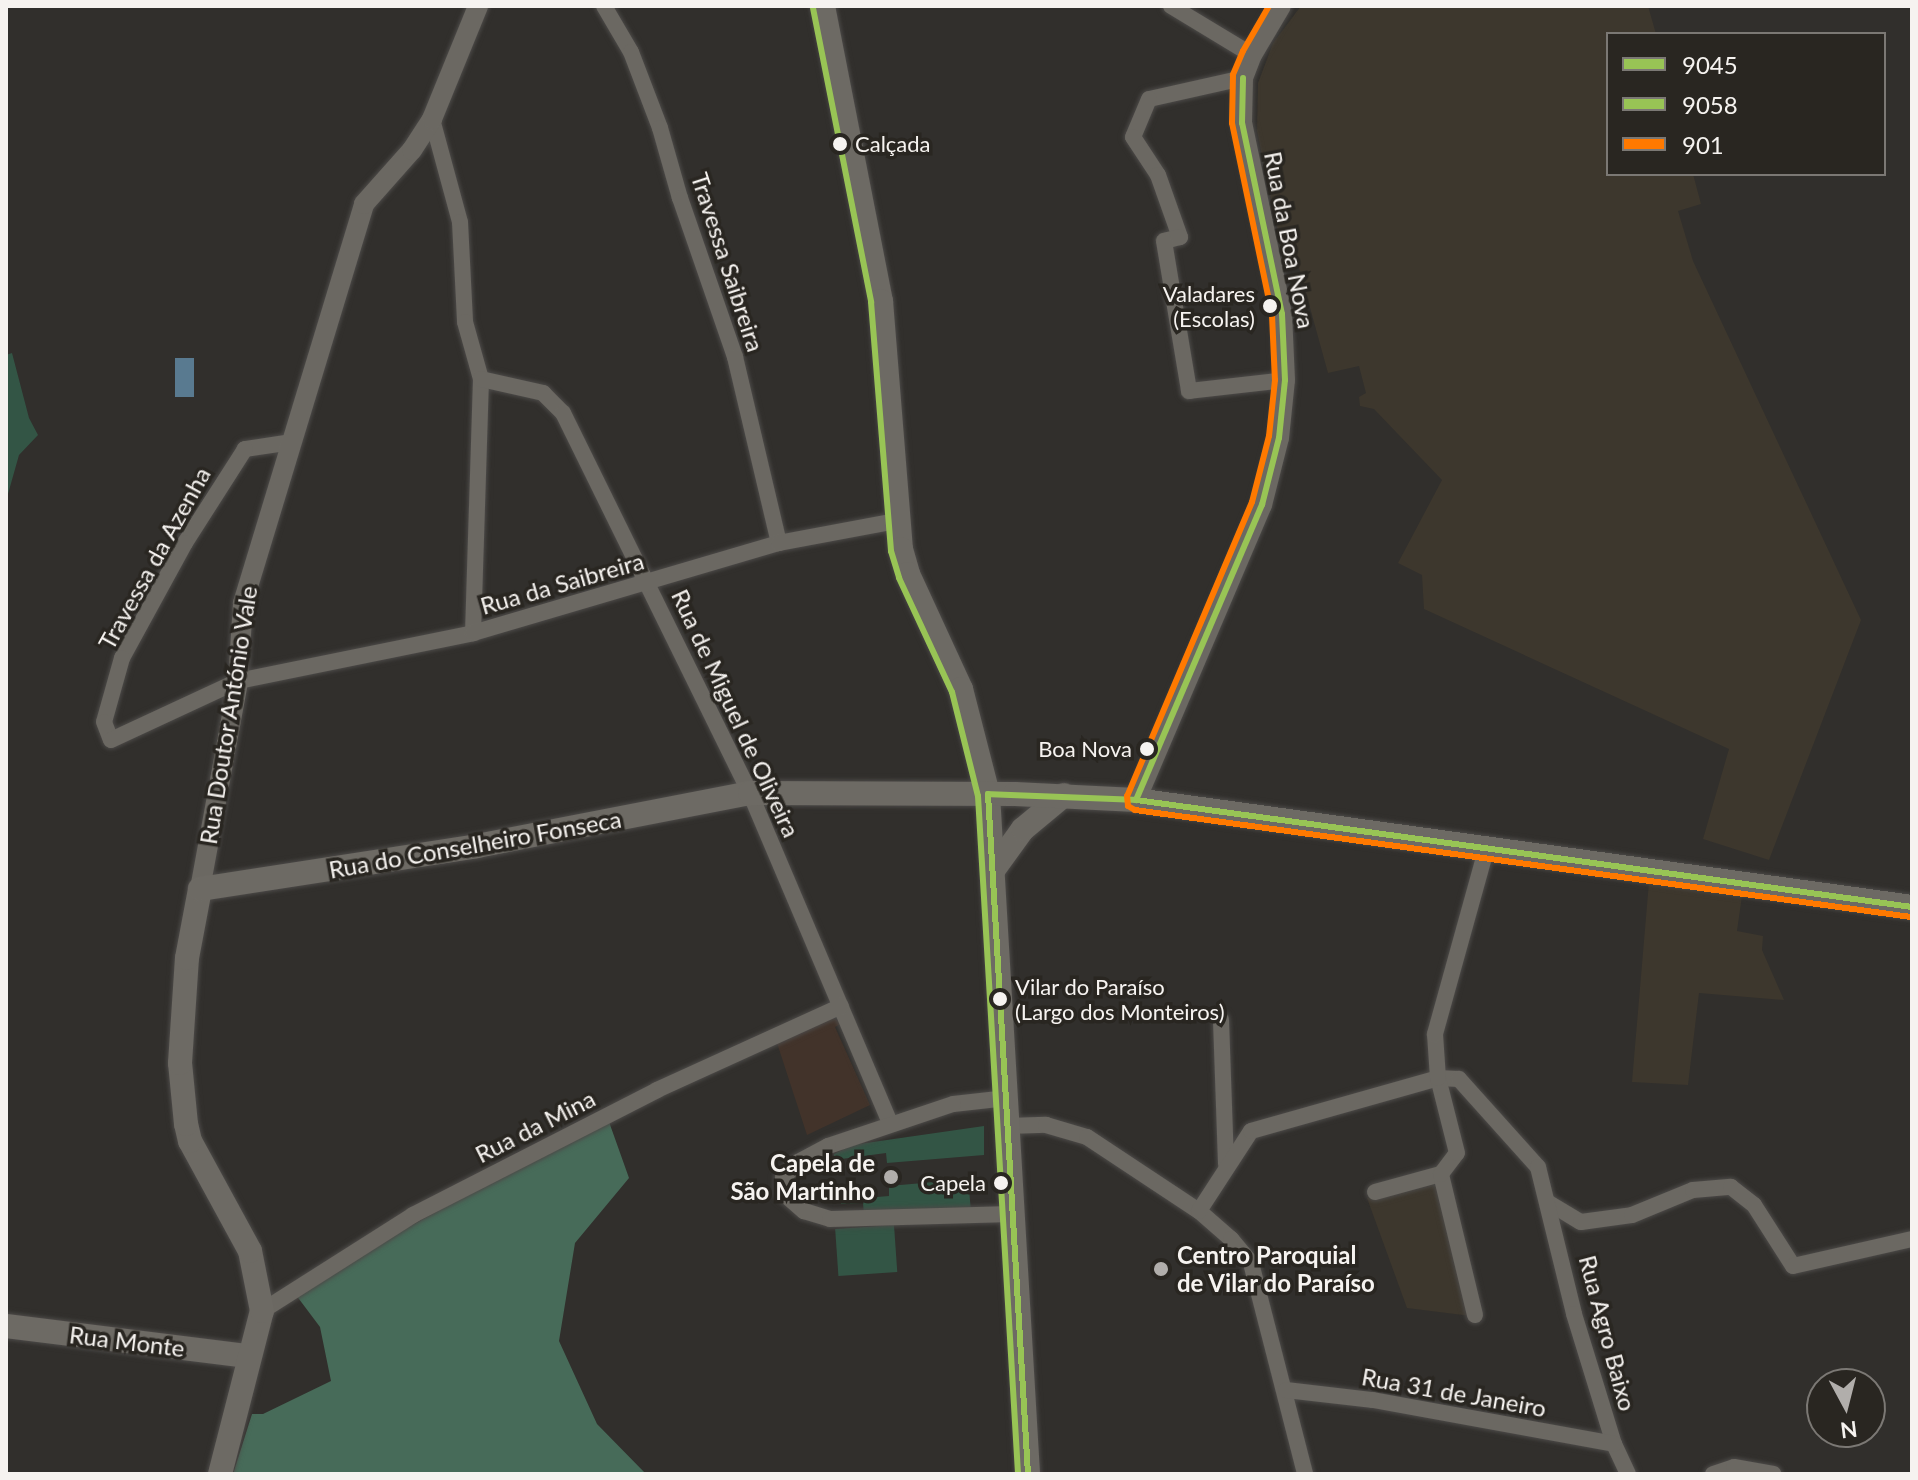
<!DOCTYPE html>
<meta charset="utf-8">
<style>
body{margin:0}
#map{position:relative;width:1918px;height:1480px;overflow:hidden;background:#312f2c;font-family:Lato,sans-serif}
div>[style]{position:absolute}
.commercial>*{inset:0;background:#42332a}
.built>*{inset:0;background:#3d372d}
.green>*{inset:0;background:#335545;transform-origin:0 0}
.forest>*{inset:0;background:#476b59}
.water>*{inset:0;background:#597a90;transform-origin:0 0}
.roads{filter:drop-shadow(0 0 2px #4c4a48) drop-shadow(0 0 2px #4c4a48)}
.minor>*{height:16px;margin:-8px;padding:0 8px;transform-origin:8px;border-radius:8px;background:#6b6862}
.tertiary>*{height:20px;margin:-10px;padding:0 10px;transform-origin:10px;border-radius:10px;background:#6b6862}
.secondary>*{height:24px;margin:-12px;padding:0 12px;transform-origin:12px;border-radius:12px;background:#6d6a64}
.bus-1>*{height:6px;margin:-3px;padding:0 3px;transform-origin:3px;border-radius:3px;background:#98c455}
.bus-2>*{height:6px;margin:-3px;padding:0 3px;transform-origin:3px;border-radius:3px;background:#98c455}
.bus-3>*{height:6px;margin:-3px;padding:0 3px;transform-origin:3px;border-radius:3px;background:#ff7900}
.dots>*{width:22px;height:22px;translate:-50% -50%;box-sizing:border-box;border:4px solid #292621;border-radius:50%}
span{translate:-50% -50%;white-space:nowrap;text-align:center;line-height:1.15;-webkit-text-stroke:7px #292621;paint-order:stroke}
.bus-label{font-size:22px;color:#f6f3f0}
.left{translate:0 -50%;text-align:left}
.right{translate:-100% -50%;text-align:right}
.street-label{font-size:24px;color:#f6f3f0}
.poi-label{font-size:24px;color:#f6f3f0;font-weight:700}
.frame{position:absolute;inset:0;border:8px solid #f6f3f0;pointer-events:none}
.legend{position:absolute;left:1606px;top:32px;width:280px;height:144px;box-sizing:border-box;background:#292621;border:2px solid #7b7874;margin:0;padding:10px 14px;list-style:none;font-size:24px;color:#f6f3f0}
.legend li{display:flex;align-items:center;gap:16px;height:40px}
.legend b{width:40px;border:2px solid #7b7874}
.north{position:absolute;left:1806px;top:1368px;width:80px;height:80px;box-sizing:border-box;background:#292621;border:2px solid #7b7874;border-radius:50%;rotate:173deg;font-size:22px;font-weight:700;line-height:32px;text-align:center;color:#f6f3f0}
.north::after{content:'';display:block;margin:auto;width:28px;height:36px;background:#b1aeab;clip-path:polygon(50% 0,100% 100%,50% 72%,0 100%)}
</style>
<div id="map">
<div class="commercial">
<i style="clip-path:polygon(831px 1017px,843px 1023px,835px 1027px,870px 1105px,807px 1135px,777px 1043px)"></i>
</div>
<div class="built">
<i style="clip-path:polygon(1301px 6px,1648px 6px,1656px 34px,1608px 34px,1608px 174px,1693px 174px,1701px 204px,1678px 211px,1693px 261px,1861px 620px,1769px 860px,1703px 839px,1729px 749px,1424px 609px,1422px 575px,1398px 563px,1442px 480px,1374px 409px,1360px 406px,1359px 397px,1366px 393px,1359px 366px,1328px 373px,1293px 246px,1281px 247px,1257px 131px,1258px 83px,1273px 43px)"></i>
<i style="clip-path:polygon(1649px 882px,1742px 896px,1737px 931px,1763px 936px,1762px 950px,1784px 1000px,1699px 993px,1688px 1085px,1632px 1082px)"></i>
<i style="clip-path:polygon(1440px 1179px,1471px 1316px,1407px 1308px,1367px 1198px)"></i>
</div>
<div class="green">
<i style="clip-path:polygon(12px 353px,29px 418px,38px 435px,19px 455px,6px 501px,6px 355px)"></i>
<i style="clip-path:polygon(984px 1126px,984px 1155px,887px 1163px,886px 1153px,834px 1160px,834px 1154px,852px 1145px)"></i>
<i style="clip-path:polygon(968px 1179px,971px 1211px,864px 1215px,863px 1203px,841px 1204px,841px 1200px,889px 1196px,889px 1186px)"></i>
<i style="left:894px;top:1225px;width:47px;height:59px;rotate:86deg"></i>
</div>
<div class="forest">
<i style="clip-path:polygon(608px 1119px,629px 1178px,575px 1243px,559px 1341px,597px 1424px,646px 1474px,233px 1474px,252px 1414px,263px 1414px,331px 1381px,320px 1327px,296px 1295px,368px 1249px)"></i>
</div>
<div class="water">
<i style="left:175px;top:358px;width:19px;height:39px"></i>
</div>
<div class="roads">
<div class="minor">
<i style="left:604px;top:6px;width:53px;rotate:59.6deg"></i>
<i style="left:631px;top:52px;width:81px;rotate:69.1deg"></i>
<i style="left:660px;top:128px;width:73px;rotate:74.1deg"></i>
<i style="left:680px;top:198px;width:168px;rotate:70.9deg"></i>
<i style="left:735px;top:357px;width:191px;rotate:76.7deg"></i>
<i style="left:1171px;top:6px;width:95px;rotate:31.2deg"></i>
<i style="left:1243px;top:78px;width:96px;rotate:167.4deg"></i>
<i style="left:1149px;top:99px;width:41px;rotate:112.8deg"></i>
<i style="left:1133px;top:137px;width:45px;rotate:56.7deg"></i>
<i style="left:1158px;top:175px;width:66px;rotate:70.5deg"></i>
<i style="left:1180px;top:237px;width:16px;rotate:166deg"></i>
<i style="left:1164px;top:241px;width:152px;rotate:80.5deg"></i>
<i style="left:1189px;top:391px;width:97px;rotate:-6.5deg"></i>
<i style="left:432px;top:119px;width:107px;rotate:74.8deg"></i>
<i style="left:460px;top:222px;width:100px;rotate:87.1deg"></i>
<i style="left:465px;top:322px;width:59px;rotate:74.3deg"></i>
<i style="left:481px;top:379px;width:254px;rotate:91.8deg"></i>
<i style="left:481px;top:379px;width:64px;rotate:12.7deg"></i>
<i style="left:543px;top:393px;width:28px;rotate:45deg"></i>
<i style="left:563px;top:413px;width:424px;rotate:63.8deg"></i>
<i style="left:750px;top:793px;width:358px;rotate:67deg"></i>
<i style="left:292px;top:442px;width:48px;rotate:171.5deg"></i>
<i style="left:245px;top:449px;width:112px;rotate:122.6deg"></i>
<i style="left:185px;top:543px;width:131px;rotate:118.7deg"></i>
<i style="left:122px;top:658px;width:66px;rotate:105.7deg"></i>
<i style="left:104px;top:722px;width:19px;rotate:69deg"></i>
<i style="left:111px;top:740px;width:140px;rotate:-24.9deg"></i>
<i style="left:238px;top:681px;width:240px;rotate:-11.5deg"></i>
<i style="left:473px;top:633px;width:319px;rotate:-16.4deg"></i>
<i style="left:779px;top:543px;width:120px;rotate:-10.6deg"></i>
<i style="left:1221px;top:1020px;width:144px;rotate:88deg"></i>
<i style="left:1007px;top:1098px;width:54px;rotate:173.7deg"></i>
<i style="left:953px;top:1104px;width:132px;rotate:161.4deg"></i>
<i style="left:828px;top:1146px;width:34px;rotate:152deg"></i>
<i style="left:798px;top:1162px;width:22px;rotate:133deg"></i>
<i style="left:783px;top:1178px;width:15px;rotate:90deg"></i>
<i style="left:783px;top:1193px;width:28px;rotate:41deg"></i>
<i style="left:804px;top:1211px;width:27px;rotate:17deg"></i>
<i style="left:830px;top:1219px;width:182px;rotate:-1.6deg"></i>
<i style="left:1008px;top:1126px;width:38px;rotate:-2deg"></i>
<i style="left:1046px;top:1125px;width:43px;rotate:16.3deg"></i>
<i style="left:1087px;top:1137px;width:134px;rotate:33.5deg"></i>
<i style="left:1199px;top:1211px;width:43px;rotate:41.2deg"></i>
<i style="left:1231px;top:1239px;width:31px;rotate:50deg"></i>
<i style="left:1251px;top:1263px;width:218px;rotate:75.6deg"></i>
<i style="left:1375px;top:1192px;width:68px;rotate:-15.3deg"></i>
<i style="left:1549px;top:1203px;width:37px;rotate:31deg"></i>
<i style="left:1581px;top:1222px;width:51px;rotate:-7.8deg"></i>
<i style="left:1632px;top:1215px;width:66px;rotate:-22.3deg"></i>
<i style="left:1693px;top:1190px;width:38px;rotate:-5deg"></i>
<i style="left:1731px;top:1187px;width:29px;rotate:38deg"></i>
<i style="left:1754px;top:1205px;width:72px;rotate:57.4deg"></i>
<i style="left:1793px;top:1266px;width:122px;rotate:-12.8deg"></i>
<i style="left:1199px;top:1211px;width:95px;rotate:-57deg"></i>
<i style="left:1251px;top:1131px;width:194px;rotate:-15.8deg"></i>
<i style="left:1438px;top:1078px;width:21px;rotate:3deg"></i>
<i style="left:1459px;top:1079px;width:118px;rotate:48.1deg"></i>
<i style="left:1538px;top:1167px;width:151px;rotate:76.2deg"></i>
<i style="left:1574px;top:1314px;width:136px;rotate:72.9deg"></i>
<i style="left:1614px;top:1444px;width:33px;rotate:65deg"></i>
<i style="left:262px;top:1311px;width:179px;rotate:-32.4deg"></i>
<i style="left:413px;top:1215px;width:274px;rotate:-27.1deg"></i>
<i style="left:657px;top:1090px;width:202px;rotate:-24.5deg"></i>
<i style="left:1475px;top:1315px;width:145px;rotate:-103.6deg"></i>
<i style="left:1441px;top:1174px;width:26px;rotate:-53deg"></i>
<i style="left:1457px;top:1153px;width:77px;rotate:-104.2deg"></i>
<i style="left:1438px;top:1078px;width:44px;rotate:-93.9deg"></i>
<i style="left:1435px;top:1034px;width:191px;rotate:-74.5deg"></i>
<i style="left:1286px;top:1390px;width:88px;rotate:6.6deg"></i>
<i style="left:1373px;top:1400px;width:245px;rotate:10.3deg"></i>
<i style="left:1713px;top:1474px;width:22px;rotate:-18deg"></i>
<i style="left:1734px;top:1467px;width:40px;rotate:10deg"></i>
</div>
<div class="tertiary">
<i style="left:1136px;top:800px;width:321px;rotate:-66.9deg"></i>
<i style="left:1262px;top:505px;width:69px;rotate:-75.8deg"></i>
<i style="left:1279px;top:438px;width:58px;rotate:-84.1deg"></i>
<i style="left:1285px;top:380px;width:66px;rotate:-92.6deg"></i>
<i style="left:1282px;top:314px;width:195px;rotate:-101.8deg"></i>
<i style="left:1242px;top:123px;width:45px;rotate:-88.7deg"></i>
<i style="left:1243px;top:78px;width:25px;rotate:-69deg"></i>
<i style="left:1252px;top:55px;width:57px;rotate:-59.4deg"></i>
<i style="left:200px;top:889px;width:211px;rotate:-79.6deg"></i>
<i style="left:238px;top:681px;width:78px;rotate:-86.3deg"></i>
<i style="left:243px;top:603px;width:417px;rotate:-73.1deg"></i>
<i style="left:364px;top:204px;width:72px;rotate:-48.4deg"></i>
<i style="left:412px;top:150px;width:37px;rotate:-57deg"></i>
<i style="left:432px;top:119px;width:122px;rotate:-67.8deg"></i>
</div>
<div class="secondary">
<i style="left:823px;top:6px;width:301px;rotate:78.9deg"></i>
<i style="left:881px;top:301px;width:249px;rotate:85.4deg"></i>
<i style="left:901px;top:549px;width:26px;rotate:74deg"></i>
<i style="left:908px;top:574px;width:127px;rotate:65.3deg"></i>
<i style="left:961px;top:689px;width:108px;rotate:75.6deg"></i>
<i style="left:988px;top:794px;width:681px;rotate:86.63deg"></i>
<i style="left:994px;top:869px;width:49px;rotate:-54.1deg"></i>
<i style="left:1023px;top:829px;width:53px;rotate:-39.7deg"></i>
<i style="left:6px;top:1326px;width:244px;rotate:7.1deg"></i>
<i style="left:220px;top:1474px;width:168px;rotate:-75.6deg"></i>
<i style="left:262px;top:1311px;width:61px;rotate:-101.3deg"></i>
<i style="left:250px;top:1251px;width:125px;rotate:-118.6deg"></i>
<i style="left:190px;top:1141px;width:17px;rotate:-103deg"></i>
<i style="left:186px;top:1124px;width:61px;rotate:-95.6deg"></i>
<i style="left:180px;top:1063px;width:105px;rotate:-86.2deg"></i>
<i style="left:187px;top:958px;width:70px;rotate:-79.3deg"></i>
<i style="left:200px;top:889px;width:280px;rotate:-8.8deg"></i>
<i style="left:477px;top:846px;width:278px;rotate:-11deg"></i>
<i style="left:750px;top:793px;width:265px;rotate:0.2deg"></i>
<i style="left:1015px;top:794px;width:121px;rotate:2.8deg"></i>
<i style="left:1136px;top:800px;width:783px;rotate:7.85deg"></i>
</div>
</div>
<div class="bus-1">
<i style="left:1136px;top:800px;width:321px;rotate:-66.9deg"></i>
<i style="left:1262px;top:505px;width:69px;rotate:-75.8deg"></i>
<i style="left:1279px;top:438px;width:58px;rotate:-84.1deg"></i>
<i style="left:1285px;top:380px;width:66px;rotate:-92.6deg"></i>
<i style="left:1282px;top:314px;width:195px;rotate:-101.8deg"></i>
<i style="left:1242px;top:123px;width:45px;rotate:-88.7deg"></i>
<i style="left:1028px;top:1474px;width:681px;rotate:-93.37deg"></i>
<i style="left:988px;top:794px;width:148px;rotate:2.3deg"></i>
<i style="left:1136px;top:800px;width:783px;rotate:7.85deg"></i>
</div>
<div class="bus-2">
<i style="left:813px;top:8px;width:300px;rotate:78.8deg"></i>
<i style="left:871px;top:302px;width:250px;rotate:85.4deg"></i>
<i style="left:891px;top:551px;width:28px;rotate:73deg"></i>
<i style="left:899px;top:578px;width:126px;rotate:65.1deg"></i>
<i style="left:952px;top:692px;width:107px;rotate:76deg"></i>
<i style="left:978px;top:796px;width:679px;rotate:86.62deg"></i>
</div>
<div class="bus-3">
<i style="left:1269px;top:6px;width:52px;rotate:120deg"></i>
<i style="left:1243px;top:51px;width:26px;rotate:113deg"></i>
<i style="left:1233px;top:75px;width:48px;rotate:91.2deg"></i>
<i style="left:1232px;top:123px;width:196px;rotate:78.2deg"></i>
<i style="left:1272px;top:315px;width:65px;rotate:87.4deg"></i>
<i style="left:1275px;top:380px;width:56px;rotate:96.1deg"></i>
<i style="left:1269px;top:436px;width:68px;rotate:104.4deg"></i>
<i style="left:1252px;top:502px;width:319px;rotate:113deg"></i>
<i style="left:1127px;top:796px;width:10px;rotate:84deg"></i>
<i style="left:1128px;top:806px;width:8px;rotate:30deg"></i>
<i style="left:1135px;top:810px;width:783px;rotate:7.85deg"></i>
</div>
<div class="dots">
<i style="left:840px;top:144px;background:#f6f3f0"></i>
<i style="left:1270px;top:306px;background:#f6f3f0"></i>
<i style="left:1147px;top:749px;background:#f6f3f0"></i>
<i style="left:1000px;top:999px;background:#f6f3f0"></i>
<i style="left:891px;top:1177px;background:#b1aeab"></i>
<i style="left:1001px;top:1183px;background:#f6f3f0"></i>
<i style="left:1161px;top:1269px;background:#b1aeab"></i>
</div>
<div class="bus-label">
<span class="left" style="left:855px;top:144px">Calçada</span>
<span class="right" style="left:1255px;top:306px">Valadares<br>(Escolas)</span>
<span class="right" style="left:1132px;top:749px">Boa Nova</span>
<span class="left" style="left:1015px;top:999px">Vilar do Paraíso<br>(Largo dos Monteiros)</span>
<span class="right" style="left:986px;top:1183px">Capela</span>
</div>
<div class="street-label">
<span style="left:1290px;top:240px;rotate:79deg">Rua da Boa Nova</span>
<span style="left:728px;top:262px;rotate:72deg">Travessa Saibreira</span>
<span style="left:154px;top:558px;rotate:-61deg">Travessa da Azenha</span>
<span style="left:562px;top:583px;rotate:-16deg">Rua da Saibreira</span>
<span style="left:736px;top:713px;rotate:65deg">Rua de Miguel de Oliveira</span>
<span style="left:228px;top:715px;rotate:-81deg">Rua Doutor António Vale</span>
<span style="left:475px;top:844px;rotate:-10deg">Rua do Conselheiro Fonseca</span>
<span style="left:535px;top:1126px;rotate:-27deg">Rua da Mina</span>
<span style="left:1608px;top:1333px;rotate:75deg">Rua Agro Baixo</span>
<span style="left:127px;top:1341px;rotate:7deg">Rua Monte</span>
<span style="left:1454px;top:1392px;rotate:10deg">Rua 31 de Janeiro</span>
</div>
<div class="poi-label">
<span class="right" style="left:875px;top:1177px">Capela de<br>São Martinho</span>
<span class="left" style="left:1177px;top:1269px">Centro Paroquial<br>de Vilar do Paraíso</span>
</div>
<div class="frame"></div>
<ul class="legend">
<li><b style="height:10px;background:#98c455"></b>9045</li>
<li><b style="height:10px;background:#98c455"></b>9058</li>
<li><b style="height:10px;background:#ff7900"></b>901</li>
</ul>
<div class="north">N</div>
</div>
